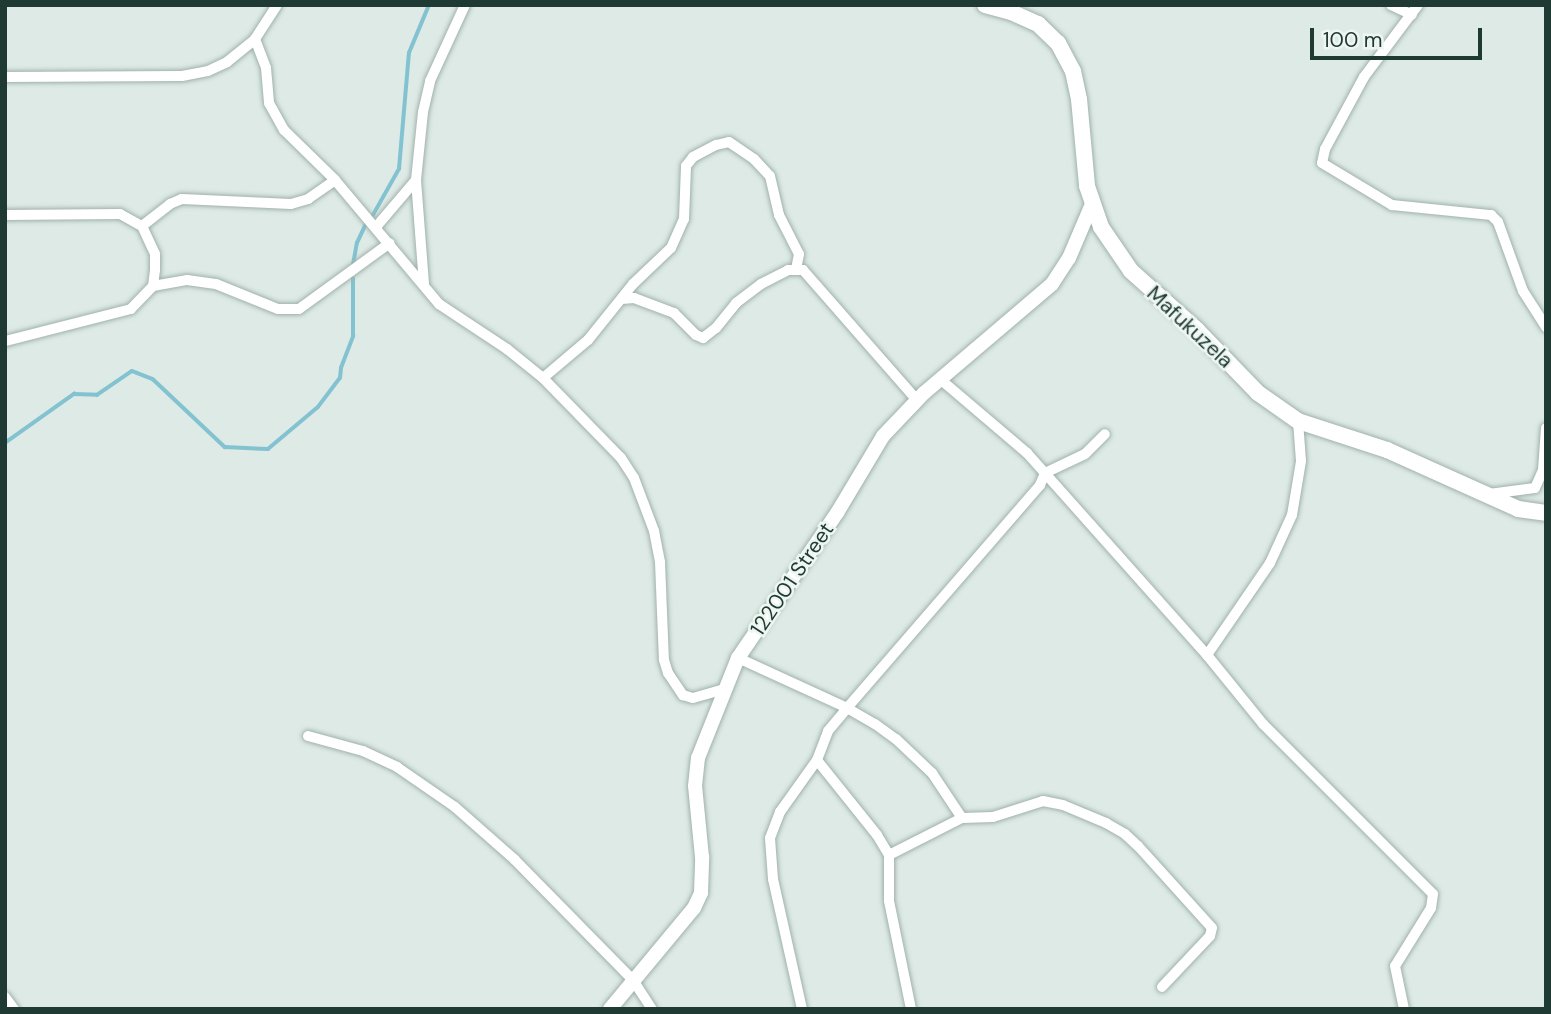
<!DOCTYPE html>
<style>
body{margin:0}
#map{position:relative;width:1551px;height:1014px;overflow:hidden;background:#ddeae5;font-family:"DM Sans",sans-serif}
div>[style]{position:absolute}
.stream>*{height:3.5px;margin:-1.75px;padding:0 1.75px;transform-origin:1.75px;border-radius:1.75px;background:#83c2d1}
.roads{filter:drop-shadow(0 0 2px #a0b1ac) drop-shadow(0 0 2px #a0b1ac)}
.minor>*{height:10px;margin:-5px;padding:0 5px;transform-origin:5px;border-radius:5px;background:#fff}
.tertiary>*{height:14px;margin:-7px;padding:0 7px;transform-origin:7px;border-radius:7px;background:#fff}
.secondary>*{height:16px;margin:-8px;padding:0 8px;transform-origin:8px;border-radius:8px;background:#fff}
span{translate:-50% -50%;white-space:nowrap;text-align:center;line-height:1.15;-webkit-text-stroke:5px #eef6f2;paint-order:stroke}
.street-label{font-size:21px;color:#1f3933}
.frame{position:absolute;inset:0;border:7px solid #1f3933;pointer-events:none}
.scale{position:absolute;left:1310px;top:28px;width:172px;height:32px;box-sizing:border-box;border:4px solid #1f3933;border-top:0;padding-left:9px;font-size:21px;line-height:24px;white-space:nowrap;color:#1f3933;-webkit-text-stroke:5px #eef6f2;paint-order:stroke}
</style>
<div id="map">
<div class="stream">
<i style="left:373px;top:215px;width:53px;rotate:-60.5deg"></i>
<i style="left:399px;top:169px;width:116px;rotate:-85.1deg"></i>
<i style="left:409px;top:53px;width:52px;rotate:-67.4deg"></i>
<i style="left:353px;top:265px;width:22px;rotate:-80deg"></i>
<i style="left:357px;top:243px;width:23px;rotate:-65deg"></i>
<i style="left:5px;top:443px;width:85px;rotate:-35.4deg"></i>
<i style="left:74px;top:394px;width:23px;rotate:2deg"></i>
<i style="left:97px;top:395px;width:42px;rotate:-34.4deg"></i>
<i style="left:132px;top:371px;width:22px;rotate:21deg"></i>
<i style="left:153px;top:379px;width:99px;rotate:43.4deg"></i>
<i style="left:225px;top:447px;width:43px;rotate:2.7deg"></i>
<i style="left:268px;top:449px;width:65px;rotate:-40deg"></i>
<i style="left:318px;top:407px;width:36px;rotate:-53deg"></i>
<i style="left:340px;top:378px;width:10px;rotate:-84deg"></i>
<i style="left:341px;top:368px;width:34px;rotate:-69deg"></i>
<i style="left:353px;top:336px;width:57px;rotate:-90deg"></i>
</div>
<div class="roads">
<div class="minor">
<i style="left:1391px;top:5px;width:23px;rotate:25deg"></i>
<i style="left:1418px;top:5px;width:90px;rotate:126.9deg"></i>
<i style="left:1364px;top:77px;width:82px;rotate:118.4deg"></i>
<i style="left:1325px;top:149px;width:14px;rotate:102deg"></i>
<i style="left:1322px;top:163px;width:82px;rotate:31deg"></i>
<i style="left:1392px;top:205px;width:100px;rotate:5.8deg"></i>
<i style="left:1491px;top:215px;width:10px;rotate:45deg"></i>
<i style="left:1498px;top:222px;width:73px;rotate:70.1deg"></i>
<i style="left:1523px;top:291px;width:43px;rotate:57.4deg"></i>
<i style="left:255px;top:39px;width:31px;rotate:69deg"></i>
<i style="left:266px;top:68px;width:35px;rotate:85deg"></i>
<i style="left:269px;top:103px;width:31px;rotate:61deg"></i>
<i style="left:284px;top:130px;width:71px;rotate:44.4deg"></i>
<i style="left:335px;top:180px;width:162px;rotate:50deg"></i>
<i style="left:439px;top:304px;width:82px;rotate:33.5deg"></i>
<i style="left:507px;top:349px;width:46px;rotate:38.9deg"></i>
<i style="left:543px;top:378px;width:112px;rotate:45.7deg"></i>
<i style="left:621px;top:458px;width:24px;rotate:57deg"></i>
<i style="left:634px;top:478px;width:57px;rotate:69.3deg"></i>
<i style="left:654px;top:531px;width:32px;rotate:79deg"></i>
<i style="left:660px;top:562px;width:98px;rotate:87.7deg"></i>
<i style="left:664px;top:660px;width:14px;rotate:73deg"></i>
<i style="left:668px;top:673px;width:27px;rotate:56deg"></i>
<i style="left:683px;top:695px;width:10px;rotate:17deg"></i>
<i style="left:693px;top:698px;width:36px;rotate:-16deg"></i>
<i style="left:5px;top:77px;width:177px;rotate:-0.3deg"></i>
<i style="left:182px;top:76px;width:26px;rotate:-11deg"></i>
<i style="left:208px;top:71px;width:21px;rotate:-25deg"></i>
<i style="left:227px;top:62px;width:36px;rotate:-39deg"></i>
<i style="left:255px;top:39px;width:40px;rotate:-57.1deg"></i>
<i style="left:5px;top:215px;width:115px;rotate:-0.5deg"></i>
<i style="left:120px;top:214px;width:25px;rotate:29deg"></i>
<i style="left:142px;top:226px;width:31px;rotate:65deg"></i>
<i style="left:155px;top:254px;width:16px;rotate:90deg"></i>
<i style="left:155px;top:270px;width:16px;rotate:97deg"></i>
<i style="left:153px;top:286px;width:32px;rotate:134deg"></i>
<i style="left:131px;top:309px;width:130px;rotate:165.7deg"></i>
<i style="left:142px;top:226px;width:36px;rotate:-38deg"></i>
<i style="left:170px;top:204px;width:13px;rotate:-23deg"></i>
<i style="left:182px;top:199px;width:109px;rotate:2.6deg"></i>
<i style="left:291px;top:204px;width:18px;rotate:-16deg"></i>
<i style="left:308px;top:199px;width:33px;rotate:-35deg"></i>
<i style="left:376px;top:227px;width:62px;rotate:-49.6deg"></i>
<i style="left:424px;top:284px;width:104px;rotate:-94.4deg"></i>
<i style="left:416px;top:180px;width:68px;rotate:-84.1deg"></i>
<i style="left:423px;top:112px;width:32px;rotate:-77deg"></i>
<i style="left:430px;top:81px;width:84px;rotate:-65.3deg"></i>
<i style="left:153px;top:286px;width:35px;rotate:-10deg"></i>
<i style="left:187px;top:280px;width:29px;rotate:8deg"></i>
<i style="left:216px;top:284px;width:67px;rotate:22deg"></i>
<i style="left:278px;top:309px;width:21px"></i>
<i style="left:299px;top:309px;width:112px;rotate:-36deg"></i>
<i style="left:622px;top:299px;width:12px;rotate:-5deg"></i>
<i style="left:634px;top:298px;width:43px;rotate:20.6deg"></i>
<i style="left:674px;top:313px;width:31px;rotate:45deg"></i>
<i style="left:696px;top:335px;width:8px;rotate:23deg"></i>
<i style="left:703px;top:338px;width:16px;rotate:-38deg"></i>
<i style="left:716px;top:328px;width:32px;rotate:-51deg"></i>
<i style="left:736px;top:303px;width:31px;rotate:-37deg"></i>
<i style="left:761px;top:284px;width:30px;rotate:-27deg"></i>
<i style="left:788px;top:270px;width:15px"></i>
<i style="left:803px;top:270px;width:173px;rotate:48.8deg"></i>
<i style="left:543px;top:378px;width:59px;rotate:-40.2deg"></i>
<i style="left:588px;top:340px;width:72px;rotate:-51.2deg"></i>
<i style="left:633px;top:284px;width:52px;rotate:-43.5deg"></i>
<i style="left:671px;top:248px;width:32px;rotate:-66deg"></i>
<i style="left:684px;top:219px;width:53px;rotate:-87.8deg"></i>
<i style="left:686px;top:166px;width:11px;rotate:-52deg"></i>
<i style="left:693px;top:157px;width:26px;rotate:-28deg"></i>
<i style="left:716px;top:145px;width:13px;rotate:-13deg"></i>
<i style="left:729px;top:142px;width:30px;rotate:34deg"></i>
<i style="left:754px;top:159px;width:23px;rotate:47deg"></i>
<i style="left:770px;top:176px;width:40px;rotate:77deg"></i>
<i style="left:779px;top:215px;width:44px;rotate:62.9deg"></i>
<i style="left:799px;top:254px;width:15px;rotate:101deg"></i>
<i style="left:940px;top:379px;width:114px;rotate:40.4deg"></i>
<i style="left:1027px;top:453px;width:271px;rotate:48.3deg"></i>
<i style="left:1207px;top:655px;width:89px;rotate:50.9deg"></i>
<i style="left:1263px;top:724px;width:240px;rotate:45deg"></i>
<i style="left:1433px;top:894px;width:14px;rotate:98deg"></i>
<i style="left:1431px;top:908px;width:68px;rotate:121.8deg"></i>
<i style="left:1395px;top:966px;width:44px;rotate:78.2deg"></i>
<i style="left:1489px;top:494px;width:46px;rotate:-7.4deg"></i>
<i style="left:1535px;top:488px;width:20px;rotate:-66deg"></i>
<i style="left:1543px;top:470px;width:42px;rotate:-85.9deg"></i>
<i style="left:1207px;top:655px;width:112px;rotate:-55.6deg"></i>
<i style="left:1270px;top:563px;width:53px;rotate:-65.4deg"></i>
<i style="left:1292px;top:515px;width:55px;rotate:-80.5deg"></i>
<i style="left:1301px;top:461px;width:40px;rotate:-94.3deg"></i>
<i style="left:738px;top:658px;width:120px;rotate:24.6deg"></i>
<i style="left:847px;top:708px;width:295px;rotate:-49.1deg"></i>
<i style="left:1040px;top:485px;width:13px;rotate:-67deg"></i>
<i style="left:1045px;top:473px;width:44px;rotate:-25.4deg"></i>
<i style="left:1085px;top:454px;width:28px;rotate:-45deg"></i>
<i style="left:308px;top:736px;width:57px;rotate:15.3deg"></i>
<i style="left:363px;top:751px;width:38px;rotate:25deg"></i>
<i style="left:397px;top:767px;width:70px;rotate:34.6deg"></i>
<i style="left:455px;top:807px;width:79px;rotate:41.4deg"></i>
<i style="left:514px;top:859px;width:170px;rotate:45.5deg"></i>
<i style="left:633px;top:980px;width:35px;rotate:57deg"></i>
<i style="left:889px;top:855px;width:82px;rotate:-26.9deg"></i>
<i style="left:962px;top:818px;width:31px;rotate:-2deg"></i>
<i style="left:993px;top:817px;width:52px;rotate:-17.7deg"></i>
<i style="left:1043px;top:801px;width:20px;rotate:11deg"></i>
<i style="left:1063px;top:805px;width:47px;rotate:22.7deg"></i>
<i style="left:1106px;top:823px;width:22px;rotate:30deg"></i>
<i style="left:1125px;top:834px;width:18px;rotate:43deg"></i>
<i style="left:1138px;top:846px;width:110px;rotate:47.9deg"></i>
<i style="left:1212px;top:928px;width:8px;rotate:104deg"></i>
<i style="left:1210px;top:936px;width:70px;rotate:133.3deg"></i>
<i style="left:5px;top:997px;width:15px;rotate:53deg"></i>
<i style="left:802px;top:1009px;width:133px;rotate:-102.6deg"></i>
<i style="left:773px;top:879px;width:41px;rotate:-94.2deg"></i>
<i style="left:770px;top:838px;width:28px;rotate:-69deg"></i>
<i style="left:780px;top:812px;width:64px;rotate:-54.6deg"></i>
<i style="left:911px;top:1009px;width:110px;rotate:-101.5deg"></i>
<i style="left:889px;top:901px;width:46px;rotate:-90deg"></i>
<i style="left:889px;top:855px;width:23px;rotate:-121deg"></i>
<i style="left:877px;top:835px;width:96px;rotate:-128.7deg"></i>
<i style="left:817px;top:760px;width:31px;rotate:-69deg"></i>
<i style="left:828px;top:731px;width:30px;rotate:-50deg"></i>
<i style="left:847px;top:708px;width:32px;rotate:30deg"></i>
<i style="left:875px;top:724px;width:26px;rotate:36deg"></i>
<i style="left:896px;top:739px;width:50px;rotate:43.4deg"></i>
<i style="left:932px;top:773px;width:54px;rotate:56.3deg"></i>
</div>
<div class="tertiary">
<i style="left:610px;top:1009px;width:131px;rotate:-50.3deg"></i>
<i style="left:694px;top:908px;width:17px;rotate:-65deg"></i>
<i style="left:701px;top:893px;width:36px;rotate:-88deg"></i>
<i style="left:702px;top:857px;width:71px;rotate:-95.6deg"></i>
<i style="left:695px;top:786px;width:28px;rotate:-84deg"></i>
<i style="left:698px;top:758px;width:108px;rotate:-68.2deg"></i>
<i style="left:738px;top:658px;width:176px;rotate:-55.7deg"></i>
<i style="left:837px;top:513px;width:90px;rotate:-59.1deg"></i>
<i style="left:883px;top:436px;width:59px;rotate:-46.4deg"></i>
<i style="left:924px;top:393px;width:168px;rotate:-40.4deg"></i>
<i style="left:1052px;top:284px;width:31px;rotate:-57deg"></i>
<i style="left:1069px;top:258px;width:59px;rotate:-66.9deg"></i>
</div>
<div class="secondary">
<i style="left:985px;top:5px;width:27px;rotate:15deg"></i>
<i style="left:1011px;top:12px;width:30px;rotate:24deg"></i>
<i style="left:1038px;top:24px;width:28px;rotate:44deg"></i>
<i style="left:1058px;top:43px;width:32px;rotate:62deg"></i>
<i style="left:1073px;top:71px;width:29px;rotate:78deg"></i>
<i style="left:1079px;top:99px;width:87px;rotate:84.7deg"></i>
<i style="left:1087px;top:186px;width:43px;rotate:71.1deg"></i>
<i style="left:1101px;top:227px;width:53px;rotate:55.7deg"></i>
<i style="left:1131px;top:271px;width:89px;rotate:41.8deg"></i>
<i style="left:1197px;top:330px;width:88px;rotate:45.9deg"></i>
<i style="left:1258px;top:393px;width:49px;rotate:35deg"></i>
<i style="left:1298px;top:421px;width:94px;rotate:18deg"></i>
<i style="left:1387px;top:450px;width:144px;rotate:24.2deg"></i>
<i style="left:1518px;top:509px;width:28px;rotate:8deg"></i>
</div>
</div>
<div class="street-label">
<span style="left:1190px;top:327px;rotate:43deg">Mafukuzela</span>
<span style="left:792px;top:579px;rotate:-56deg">122001 Street</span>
</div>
<div class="frame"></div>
<div class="scale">100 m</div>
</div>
